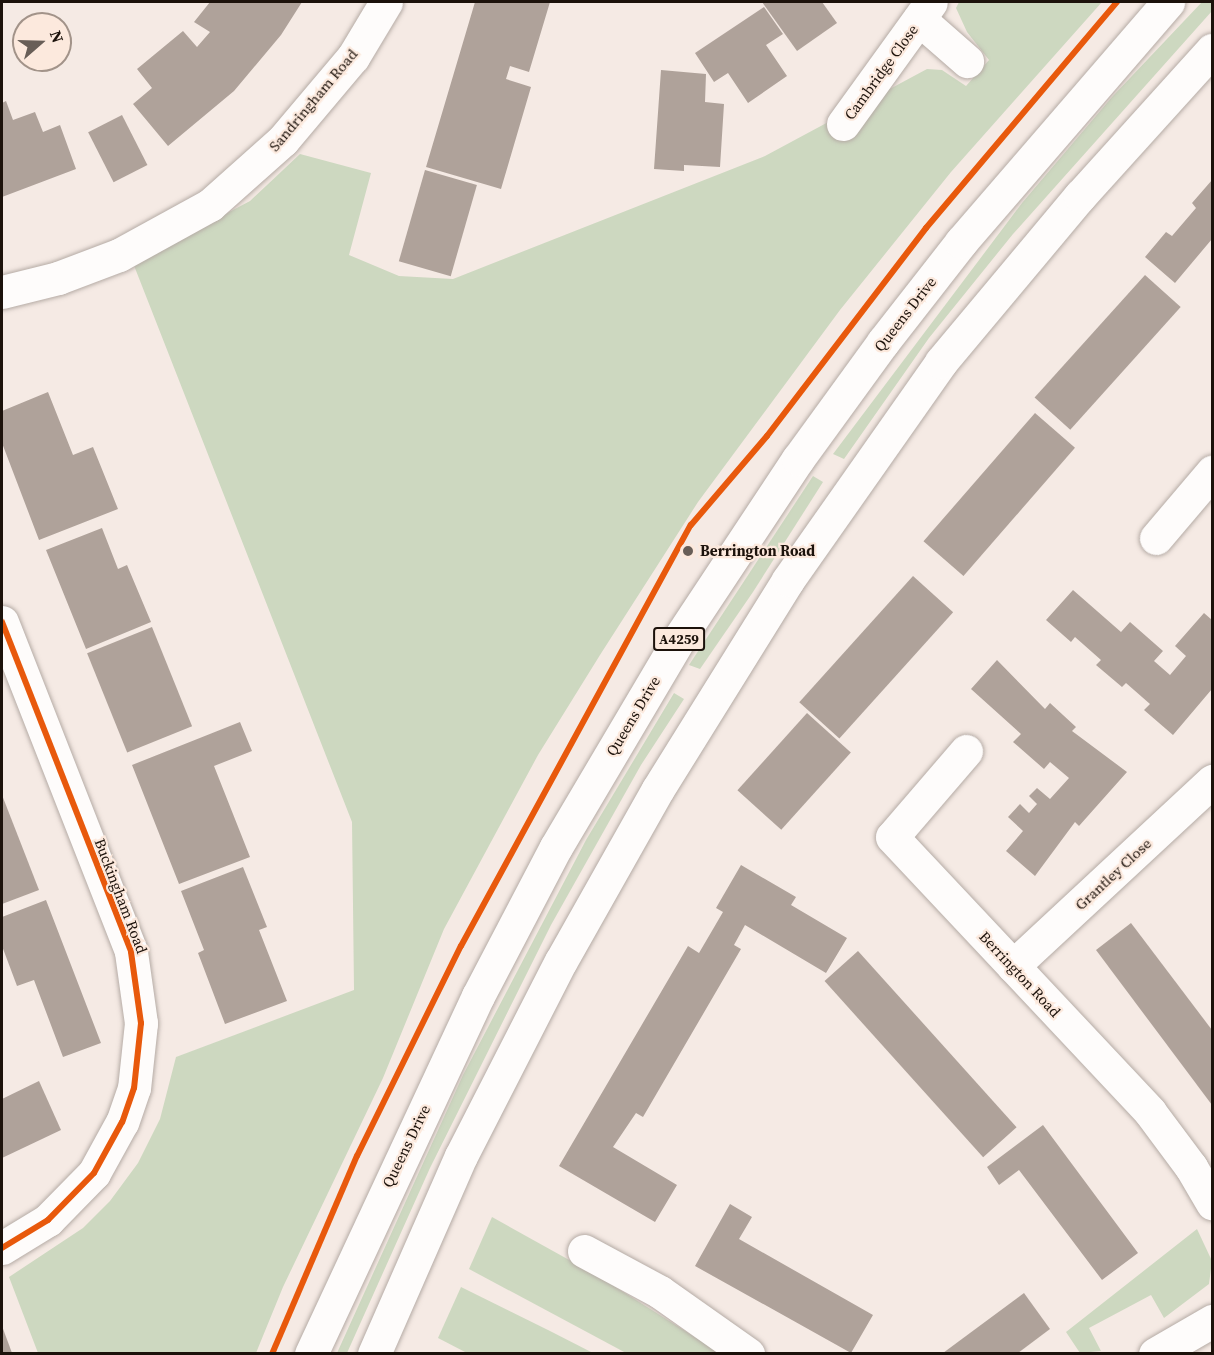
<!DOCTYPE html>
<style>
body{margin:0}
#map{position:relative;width:1214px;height:1355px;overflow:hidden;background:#f5eae4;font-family:"Source Serif 4",serif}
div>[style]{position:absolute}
.green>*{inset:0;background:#cdd8c0}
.building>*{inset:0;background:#afa29a;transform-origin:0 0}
.roads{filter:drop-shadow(0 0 2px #b5aba5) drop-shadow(0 0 2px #b5aba5)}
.minor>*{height:33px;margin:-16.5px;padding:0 16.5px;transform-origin:16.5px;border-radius:16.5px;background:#fefcfb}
.major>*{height:33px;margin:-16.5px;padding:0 16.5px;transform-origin:16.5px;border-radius:16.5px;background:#fefcfb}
.cycleway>*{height:6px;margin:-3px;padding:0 3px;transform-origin:3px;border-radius:3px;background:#e8590c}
.dots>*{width:16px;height:16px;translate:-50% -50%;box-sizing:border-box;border:3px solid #fce9dd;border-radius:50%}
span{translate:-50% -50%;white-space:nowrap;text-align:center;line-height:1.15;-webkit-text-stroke:4.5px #fce9dd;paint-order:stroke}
.shield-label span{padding:2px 4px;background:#fce9dd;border:2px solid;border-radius:4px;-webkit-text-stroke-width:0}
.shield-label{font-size:14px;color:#1c120b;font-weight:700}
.street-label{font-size:15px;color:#1c120b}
.poi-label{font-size:15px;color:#1c120b;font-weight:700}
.left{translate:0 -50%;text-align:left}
.frame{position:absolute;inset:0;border:3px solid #1c120b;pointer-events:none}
.north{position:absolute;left:12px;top:12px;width:60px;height:60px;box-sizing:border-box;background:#fce9dd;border:2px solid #a29389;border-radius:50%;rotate:70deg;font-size:16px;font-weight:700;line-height:24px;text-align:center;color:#1c120b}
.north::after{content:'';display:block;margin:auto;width:21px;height:27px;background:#685e57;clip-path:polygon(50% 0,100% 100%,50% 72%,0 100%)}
</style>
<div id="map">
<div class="green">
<i style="clip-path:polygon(959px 2px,1102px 2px,951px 172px,840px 310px,698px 502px,600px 655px,538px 755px,444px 929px,383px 1078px,283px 1287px,256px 1353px,38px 1353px,9px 1277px,83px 1228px,110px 1201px,138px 1163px,160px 1119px,176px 1057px,354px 990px,352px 822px,133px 263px,250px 201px,300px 154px,371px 173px,349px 255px,399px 276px,453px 279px,765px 156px,927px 69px,942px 70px,966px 86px,989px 60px,967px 32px,956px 8px)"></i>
<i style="clip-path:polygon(1202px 2px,1212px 2px,1212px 11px,1013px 234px,929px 338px,844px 459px,833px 454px,1022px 203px,1112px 97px)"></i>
<i style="clip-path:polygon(813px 476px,823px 482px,753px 592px,700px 669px,689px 665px)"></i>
<i style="clip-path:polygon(674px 693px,684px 699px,641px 765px,551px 925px,430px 1168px,347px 1353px,337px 1353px,463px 1075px,586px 840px)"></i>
<i style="clip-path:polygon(492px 1217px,598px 1276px,720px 1353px,626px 1353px,469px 1269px)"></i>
<i style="clip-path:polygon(1197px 1229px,1212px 1261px,1209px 1284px,1164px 1318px,1151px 1295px,1089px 1328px,1101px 1351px,1080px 1353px,1066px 1332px)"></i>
<i style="clip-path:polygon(461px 1287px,550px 1331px,593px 1353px,467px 1353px,438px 1338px)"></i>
</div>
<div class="building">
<i style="clip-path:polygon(210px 2px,302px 2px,281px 35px,234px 91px,168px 146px,133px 104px,152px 88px,137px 69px,183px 31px,197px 47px,210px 32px,194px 22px)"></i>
<i style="clip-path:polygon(475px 2px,550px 2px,529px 72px,510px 66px,506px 79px,531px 87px,501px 189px,426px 167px)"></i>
<i style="clip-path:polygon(762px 2px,822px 2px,837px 23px,797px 51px)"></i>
<i style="clip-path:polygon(764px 7px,783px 34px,766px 45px,787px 76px,748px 103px,728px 73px,714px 82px,695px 53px)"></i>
<i style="clip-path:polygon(661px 70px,706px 74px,705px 102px,724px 104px,720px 167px,684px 165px,684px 171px,654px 169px)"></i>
<i style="clip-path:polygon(6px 101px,13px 120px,35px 112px,43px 132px,60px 125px,76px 169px,2px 197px,2px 103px)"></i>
<i style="left:122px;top:115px;width:56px;height:38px;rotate:63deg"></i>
<i style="left:425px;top:170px;width:54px;height:95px;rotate:16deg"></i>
<i style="clip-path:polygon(1212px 180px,1212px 239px,1175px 283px,1145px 257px,1166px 232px,1172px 236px,1196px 208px,1192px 203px)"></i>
<i style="left:1145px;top:275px;width:48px;height:165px;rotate:42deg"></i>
<i style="clip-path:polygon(48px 392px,73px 455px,93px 447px,118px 509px,39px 540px,2px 443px,2px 411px)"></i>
<i style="left:1035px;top:413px;width:53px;height:170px;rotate:41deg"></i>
<i style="clip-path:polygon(102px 528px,118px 569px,127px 565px,151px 622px,86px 649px,46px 550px)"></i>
<i style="left:913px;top:576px;width:54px;height:170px;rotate:42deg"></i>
<i style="clip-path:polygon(1073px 590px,1121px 632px,1130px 622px,1163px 651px,1154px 661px,1170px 675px,1186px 656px,1175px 646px,1204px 613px,1212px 620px,1212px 689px,1173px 735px,1144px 710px,1150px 704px,1126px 683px,1122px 687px,1096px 665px,1101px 660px,1075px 637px,1071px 642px,1046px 620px)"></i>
<i style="left:152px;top:627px;width:107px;height:70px;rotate:68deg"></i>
<i style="clip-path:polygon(997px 660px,1045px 709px,1050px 703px,1076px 727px,1072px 731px,1127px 772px,1079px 826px,1075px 822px,1035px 876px,1006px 851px,1023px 831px,1008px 817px,1020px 804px,1029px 813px,1037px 804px,1029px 796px,1037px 788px,1050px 799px,1069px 778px,1050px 762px,1044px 769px,1013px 742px,1021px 734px,971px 689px)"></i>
<i style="left:807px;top:713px;width:59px;height:104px;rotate:42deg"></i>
<i style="clip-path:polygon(240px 722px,252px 751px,214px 766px,250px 857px,179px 884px,132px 765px)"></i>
<i style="clip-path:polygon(2px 795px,39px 890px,2px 904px)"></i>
<i style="clip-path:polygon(741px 865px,796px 897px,791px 905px,847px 938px,826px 973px,745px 925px,734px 945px,741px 949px,643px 1117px,636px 1113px,613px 1147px,677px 1185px,655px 1222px,559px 1166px,688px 946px,699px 953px,723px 912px,716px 908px)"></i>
<i style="clip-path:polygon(243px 867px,267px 927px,259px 930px,287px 1001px,225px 1024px,198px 953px,204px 950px,181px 891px)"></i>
<i style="clip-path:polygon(46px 900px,101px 1043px,63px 1057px,34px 980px,17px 986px,2px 946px,2px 917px)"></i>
<i style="clip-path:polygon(1131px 923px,1212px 1030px,1212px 1105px,1096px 950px)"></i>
<i style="left:858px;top:951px;width:237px;height:45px;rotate:48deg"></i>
<i style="clip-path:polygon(39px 1081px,61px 1130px,2px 1158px,2px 1099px)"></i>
<i style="clip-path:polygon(1043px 1125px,1138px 1253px,1102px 1280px,1019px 1170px,999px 1185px,987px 1167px)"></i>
<i style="clip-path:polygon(730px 1204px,752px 1217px,739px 1239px,873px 1315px,851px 1353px,695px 1266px)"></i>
<i style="clip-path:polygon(1024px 1293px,1050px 1329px,1018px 1353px,943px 1353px)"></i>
<i style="clip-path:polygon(2px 1326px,12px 1353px,2px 1353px)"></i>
</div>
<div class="roads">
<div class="minor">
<i style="left:919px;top:19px;width:64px;rotate:41.2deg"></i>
<i style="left:843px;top:124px;width:150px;rotate:-54.2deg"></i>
<i style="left:2px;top:292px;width:58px;rotate:-14deg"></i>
<i style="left:58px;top:278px;width:65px;rotate:-20.7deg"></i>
<i style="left:119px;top:255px;width:104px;rotate:-28.8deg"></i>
<i style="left:210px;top:205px;width:98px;rotate:-41.7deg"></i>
<i style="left:283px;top:140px;width:109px;rotate:-49.9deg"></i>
<i style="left:353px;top:57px;width:64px;rotate:-59deg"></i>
<i style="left:1156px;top:538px;width:87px;rotate:-49.7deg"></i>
<i style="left:2px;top:622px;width:354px;rotate:68.6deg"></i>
<i style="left:131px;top:952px;width:72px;rotate:82deg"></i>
<i style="left:141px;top:1023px;width:65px;rotate:96.1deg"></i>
<i style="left:134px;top:1088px;width:36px;rotate:109deg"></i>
<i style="left:122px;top:1122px;width:58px;rotate:118.8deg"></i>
<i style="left:94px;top:1173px;width:66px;rotate:134.4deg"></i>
<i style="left:48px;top:1220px;width:54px;rotate:148.7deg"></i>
<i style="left:966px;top:751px;width:113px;rotate:130.7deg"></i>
<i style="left:892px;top:837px;width:377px;rotate:46.8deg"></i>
<i style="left:1150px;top:1112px;width:69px;rotate:53.3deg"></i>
<i style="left:1191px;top:1167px;width:42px;rotate:59.7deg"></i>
<i style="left:1013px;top:966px;width:272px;rotate:-42.9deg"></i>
<i style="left:584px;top:1251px;width:86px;rotate:28.3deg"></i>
<i style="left:660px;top:1292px;width:108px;rotate:35.2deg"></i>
<i style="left:1155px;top:1354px;width:66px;rotate:-30.1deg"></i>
</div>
<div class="major">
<i style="left:311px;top:1354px;width:395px;rotate:-65deg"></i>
<i style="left:478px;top:996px;width:168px;rotate:-62.4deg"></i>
<i style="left:556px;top:847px;width:244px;rotate:-59.4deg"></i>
<i style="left:680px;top:637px;width:214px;rotate:-56.5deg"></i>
<i style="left:798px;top:459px;width:145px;rotate:-54deg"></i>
<i style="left:883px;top:342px;width:127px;rotate:-52deg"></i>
<i style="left:961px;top:242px;width:317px;rotate:-49.2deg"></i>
<i style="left:374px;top:1354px;width:216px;rotate:-66.3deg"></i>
<i style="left:461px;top:1156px;width:219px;rotate:-62.9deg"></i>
<i style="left:561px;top:961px;width:197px;rotate:-60.6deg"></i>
<i style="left:658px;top:789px;width:246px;rotate:-58.1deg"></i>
<i style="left:788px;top:580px;width:266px;rotate:-54.9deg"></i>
<i style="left:941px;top:362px;width:217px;rotate:-50.1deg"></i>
<i style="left:1080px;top:196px;width:197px;rotate:-47.9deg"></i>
</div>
</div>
<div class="cycleway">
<i style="left:2px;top:622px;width:354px;rotate:68.6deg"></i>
<i style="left:131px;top:952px;width:72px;rotate:82deg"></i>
<i style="left:141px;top:1023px;width:65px;rotate:96.1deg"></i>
<i style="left:134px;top:1088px;width:36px;rotate:109deg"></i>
<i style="left:122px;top:1122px;width:58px;rotate:118.8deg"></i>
<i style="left:94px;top:1173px;width:66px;rotate:134.4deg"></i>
<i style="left:48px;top:1220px;width:54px;rotate:148.7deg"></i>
<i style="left:272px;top:1354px;width:215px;rotate:-66.8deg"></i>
<i style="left:357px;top:1156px;width:234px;rotate:-63.7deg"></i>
<i style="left:461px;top:946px;width:480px;rotate:-61.4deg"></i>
<i style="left:691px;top:525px;width:117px;rotate:-49.5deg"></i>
<i style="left:767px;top:436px;width:262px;rotate:-52.6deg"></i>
<i style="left:926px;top:228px;width:296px;rotate:-49.8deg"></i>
</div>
<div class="dots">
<i style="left:688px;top:551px;background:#685e57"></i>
</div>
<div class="shield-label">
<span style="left:679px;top:639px">A4259</span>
</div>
<div class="street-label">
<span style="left:881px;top:72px;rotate:-54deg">Cambridge Close</span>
<span style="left:313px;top:100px;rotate:-50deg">Sandringham Road</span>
<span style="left:905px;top:314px;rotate:-52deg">Queens Drive</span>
<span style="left:633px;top:716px;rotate:-59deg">Queens Drive</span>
<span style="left:1113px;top:874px;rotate:-43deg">Grantley Close</span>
<span style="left:121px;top:896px;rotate:69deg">Buckingham Road</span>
<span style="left:1020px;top:974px;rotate:47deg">Berrington Road</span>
<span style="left:406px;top:1146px;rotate:-64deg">Queens Drive</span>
</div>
<div class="poi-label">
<span class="left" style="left:700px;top:551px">Berrington Road</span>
</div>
<div class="frame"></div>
<div class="north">N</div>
</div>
